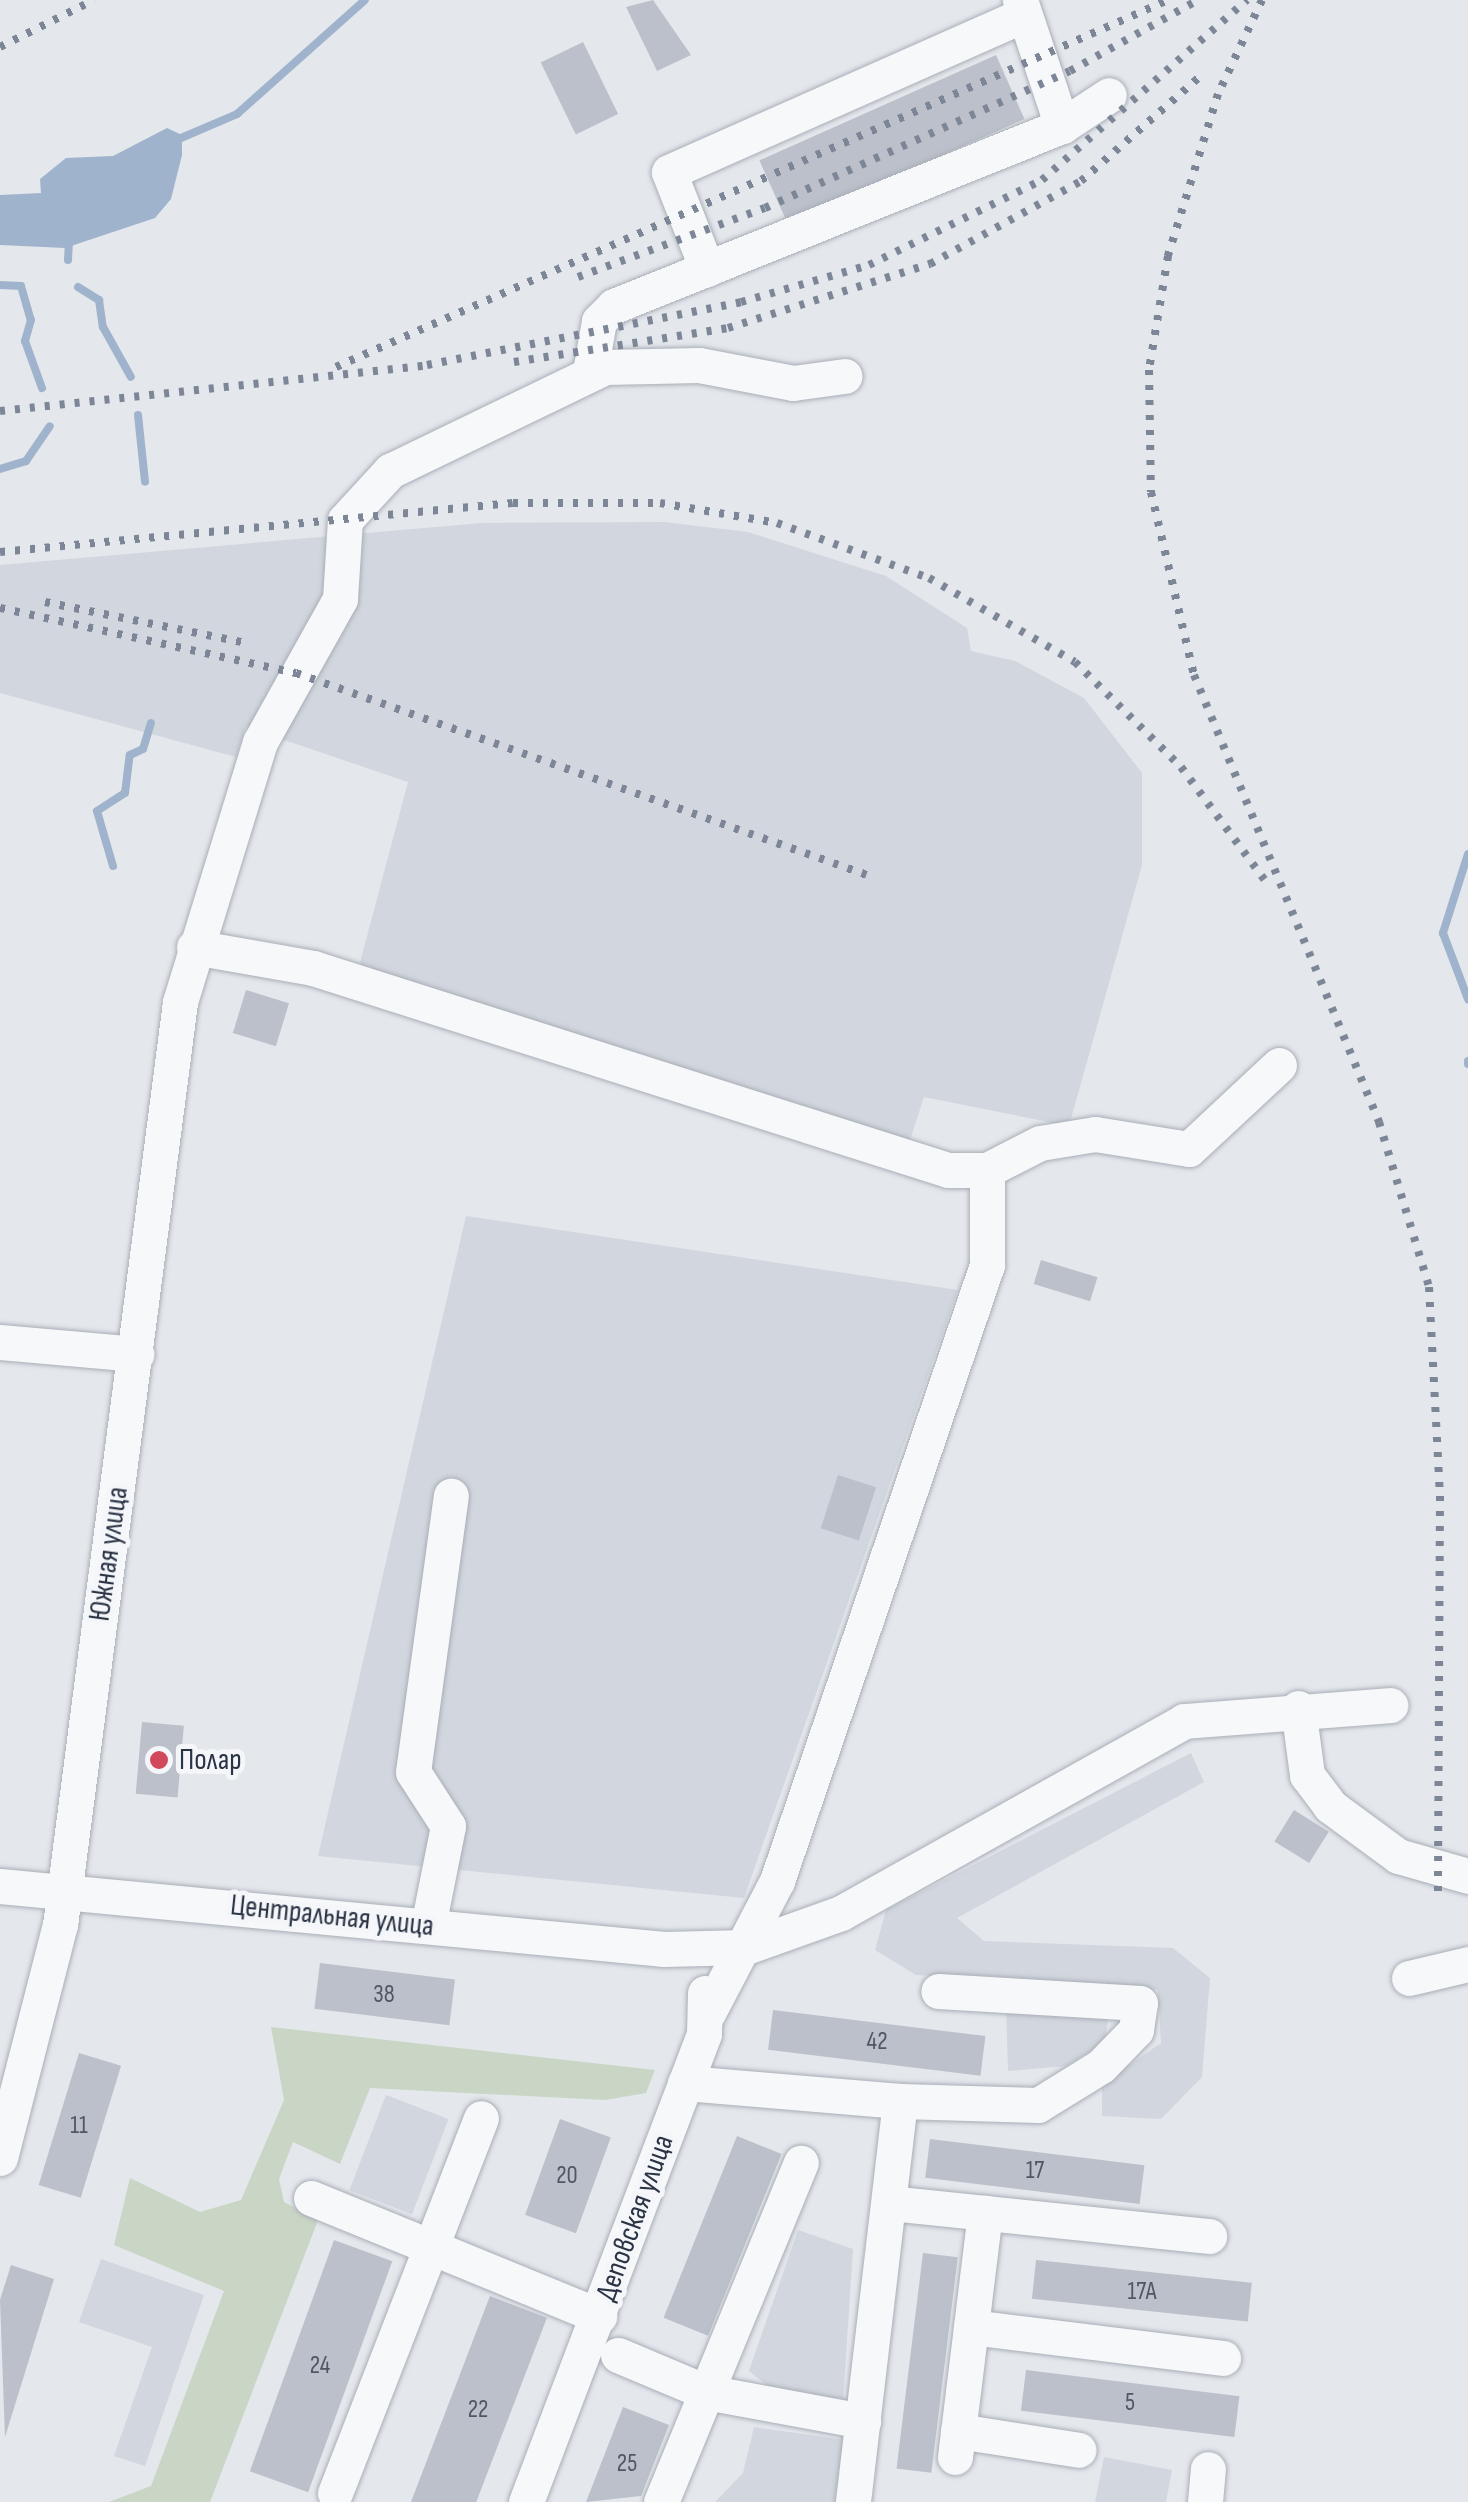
<!DOCTYPE html>
<meta charset="utf-8">
<style>
body{margin:0}
#map{position:relative;width:1468px;height:2502px;overflow:hidden;background:#e4e7ec;font-family:"Sofia Sans Condensed",sans-serif}
div>[style]{position:absolute}
.built>*{inset:0;background:#d2d6de;transform-origin:0 0}
.green>*{inset:0;background:#c9d6c5}
.water>*{inset:0;background:#9fb4cc}
.stream>*{height:8px;margin:-4px;padding:0 4px;transform-origin:4px;border-radius:4px;background:#9fb4cc}
.building>*{inset:0;background:#bbc0ca;transform-origin:0 0}
.roads{filter:drop-shadow(0 0 2px #a9aeb7) drop-shadow(0 0 2px #a9aeb7)}
.minor>*{height:35px;margin:-17.5px;padding:0 17.5px;transform-origin:17.5px;border-radius:17.5px;background:#f7f8fa}
.rail>*{height:8px;margin-top:-4px;transform-origin:0;background:repeating-linear-gradient(90deg,#7d8696 0 5px,transparent 0 15px)}
.dots>*{width:28px;height:28px;translate:-50% -50%;box-sizing:border-box;border:5px solid #f4f6f9;border-radius:50%}
span{translate:-50% -50%;white-space:nowrap;text-align:center;line-height:1.15;-webkit-text-stroke:10px #f4f6f9;paint-order:stroke}
.number-label{font-size:25px;color:#4f5766}
.number-label span{-webkit-text-stroke-width:0}
.street-label{font-size:30px;color:#2b3445}
.poi-label{font-size:30px;color:#2b3445}
.left{translate:0 -50%;text-align:left}
</style>
<div id="map">
<div class="built">
<i style="clip-path:polygon(664px 522px,748px 532px,886px 576px,967px 628px,971px 651px,1015px 661px,1084px 698px,1142px 773px,1142px 865px,1069px 1126px,924px 1097px,909px 1143px,357px 974px,408px 782px,246px 727px,236px 757px,0 693px,0 565px,482px 523px)"></i>
<i style="clip-path:polygon(466px 1216px,958px 1290px,744px 1898px,318px 1856px)"></i>
<i style="clip-path:polygon(1191px 1753px,1204px 1782px,957px 1918px,984px 1941px,1173px 1948px,1210px 1978px,1202px 2077px,1161px 2119px,1102px 2116px,1102px 2084px,1161px 2043px,1158px 1990px,916px 1975px,875px 1950px,886px 1910px)"></i>
<i style="clip-path:polygon(1006px 2006px,1109px 2012px,1105px 2042px,1066px 2066px,1008px 2071px)"></i>
<i style="left:386px;top:2095px;width:67px;height:102px;rotate:21deg"></i>
<i style="clip-path:polygon(798px 2230px,853px 2249px,843px 2402px,778px 2394px,749px 2371px)"></i>
<i style="clip-path:polygon(101px 2259px,204px 2295px,145px 2466px,114px 2456px,152px 2347px,79px 2322px)"></i>
<i style="clip-path:polygon(754px 2427px,846px 2440px,835px 2502px,715px 2502px,743px 2473px)"></i>
<i style="clip-path:polygon(1104px 2457px,1172px 2470px,1166px 2502px,1095px 2502px)"></i>
</div>
<div class="green">
<i style="clip-path:polygon(271px 2027px,655px 2070px,646px 2093px,605px 2100px,370px 2088px,340px 2164px,293px 2142px,279px 2179px,284px 2202px,318px 2220px,210px 2502px,109px 2502px,151px 2486px,224px 2291px,114px 2245px,130px 2178px,200px 2212px,241px 2200px,284px 2100px)"></i>
</div>
<div class="water">
<i style="clip-path:polygon(167px 128px,182px 135px,182px 155px,171px 199px,155px 218px,65px 248px,0 245px,0 195px,41px 193px,40px 179px,66px 158px,113px 156px)"></i>
</div>
<div class="stream">
<i style="left:174px;top:141px;width:69px;rotate:-23.2deg"></i>
<i style="left:237px;top:114px;width:171px;rotate:-41.7deg"></i>
<i style="left:68px;top:260px;width:20px;rotate:-87deg"></i>
<i style="left:0;top:285px;width:21px;rotate:3deg"></i>
<i style="left:21px;top:286px;width:35px;rotate:74deg"></i>
<i style="left:31px;top:320px;width:22px;rotate:106deg"></i>
<i style="left:25px;top:341px;width:50px;rotate:70.1deg"></i>
<i style="left:78px;top:287px;width:25px;rotate:32deg"></i>
<i style="left:99px;top:300px;width:27px;rotate:82deg"></i>
<i style="left:103px;top:327px;width:57px;rotate:60.8deg"></i>
<i style="left:138px;top:415px;width:67px;rotate:84deg"></i>
<i style="left:0;top:469px;width:27px;rotate:-17deg"></i>
<i style="left:26px;top:461px;width:42px;rotate:-55.6deg"></i>
<i style="left:1468px;top:854px;width:83px;rotate:107.6deg"></i>
<i style="left:1443px;top:933px;width:71px;rotate:69.3deg"></i>
<i style="left:113px;top:866px;width:57px;rotate:-106.2deg"></i>
<i style="left:97px;top:811px;width:33px;rotate:-33deg"></i>
<i style="left:125px;top:793px;width:38px;rotate:-83deg"></i>
<i style="left:130px;top:755px;width:14px;rotate:-25deg"></i>
<i style="left:143px;top:749px;width:27px;rotate:-73deg"></i>
<i style="left:1468px;top:1061px;width:3px;rotate:90deg"></i>
</div>
<div class="building">
<i style="clip-path:polygon(653px 0,691px 55px,657px 71px,626px 7px)"></i>
<i style="left:583px;top:42px;width:80px;height:47px;rotate:64deg"></i>
<i style="left:996px;top:55px;width:70px;height:259px;rotate:66deg"></i>
<i style="left:246px;top:990px;width:45px;height:45px;rotate:17deg"></i>
<i style="left:1041px;top:1260px;width:59px;height:25px;rotate:17deg"></i>
<i style="left:838px;top:1475px;width:40px;height:56px;rotate:18deg"></i>
<i style="left:142px;top:1722px;width:42px;height:72px;rotate:5deg"></i>
<i style="left:1294px;top:1810px;width:41px;height:37px;rotate:32deg"></i>
<i style="left:320px;top:1963px;width:136px;height:46px;rotate:7deg"></i>
<i style="left:773px;top:2010px;width:214px;height:40px;rotate:7deg"></i>
<i style="left:79px;top:2053px;width:44px;height:138px;rotate:17deg"></i>
<i style="left:560px;top:2119px;width:54px;height:102px;rotate:20deg"></i>
<i style="left:737px;top:2136px;width:48px;height:196px;rotate:22deg"></i>
<i style="left:930px;top:2139px;width:216px;height:39px;rotate:7deg"></i>
<i style="left:334px;top:2240px;width:62px;height:246px;rotate:20deg"></i>
<i style="left:923px;top:2253px;width:35px;height:217px;rotate:7deg"></i>
<i style="left:1036px;top:2260px;width:217px;height:39px;rotate:6deg"></i>
<i style="clip-path:polygon(11px 2265px,54px 2279px,5px 2437px,0 2300px)"></i>
<i style="left:490px;top:2296px;width:61px;height:221px;rotate:21deg"></i>
<i style="left:1026px;top:2370px;width:215px;height:41px;rotate:7deg"></i>
<i style="clip-path:polygon(623px 2407px,669px 2425px,641px 2496px,586px 2502px)"></i>
</div>
<div class="roads">
<div class="minor">
<i style="left:1020px;top:0;width:133px;rotate:71.6deg"></i>
<i style="left:707px;top:269px;width:104px;rotate:-111.4deg"></i>
<i style="left:669px;top:172px;width:383px;rotate:-23.9deg"></i>
<i style="left:590px;top:372px;width:52px;rotate:-80deg"></i>
<i style="left:599px;top:321px;width:21px;rotate:-45deg"></i>
<i style="left:614px;top:306px;width:483px;rotate:-21.9deg"></i>
<i style="left:1062px;top:126px;width:56px;rotate:-33.4deg"></i>
<i style="left:194px;top:947px;width:121px;rotate:10deg"></i>
<i style="left:313px;top:968px;width:666px;rotate:17.65deg"></i>
<i style="left:948px;top:1170px;width:39px"></i>
<i style="left:987px;top:1170px;width:59px;rotate:-27deg"></i>
<i style="left:1040px;top:1143px;width:56px;rotate:-9.3deg"></i>
<i style="left:1095px;top:1134px;width:95px;rotate:9.1deg"></i>
<i style="left:1189px;top:1149px;width:123px;rotate:-43deg"></i>
<i style="left:0;top:1342px;width:137px;rotate:5deg"></i>
<i style="left:1298px;top:1708px;width:68px;rotate:82.3deg"></i>
<i style="left:1307px;top:1775px;width:39px;rotate:53deg"></i>
<i style="left:1330px;top:1806px;width:84px;rotate:36.3deg"></i>
<i style="left:1398px;top:1856px;width:73px;rotate:15.9deg"></i>
<i style="left:0;top:1886px;width:667px;rotate:5.42deg"></i>
<i style="left:664px;top:1949px;width:82px;rotate:-1.4deg"></i>
<i style="left:746px;top:1947px;width:101px;rotate:-19.7deg"></i>
<i style="left:841px;top:1913px;width:393px;rotate:-29.2deg"></i>
<i style="left:1184px;top:1721px;width:207px;rotate:-4.4deg"></i>
<i style="left:428px;top:1926px;width:102px;rotate:-78.7deg"></i>
<i style="left:448px;top:1826px;width:64px;rotate:-122.9deg"></i>
<i style="left:413px;top:1772px;width:279px;rotate:-82.2deg"></i>
<i style="left:1409px;top:1978px;width:61px;rotate:-13.3deg"></i>
<i style="left:708px;top:2013px;width:149px;rotate:-62.4deg"></i>
<i style="left:777px;top:1881px;width:651px;rotate:-71.18deg"></i>
<i style="left:987px;top:1265px;width:95px;rotate:-90deg"></i>
<i style="left:685px;top:2083px;width:216px;rotate:4.8deg"></i>
<i style="left:900px;top:2101px;width:404px;rotate:96.7deg"></i>
<i style="left:900px;top:2101px;width:138px;rotate:1.7deg"></i>
<i style="left:1038px;top:2105px;width:74px;rotate:-31.8deg"></i>
<i style="left:1101px;top:2066px;width:50px;rotate:-45.8deg"></i>
<i style="left:1136px;top:2030px;width:27px;rotate:-82deg"></i>
<i style="left:1140px;top:2003px;width:202px;rotate:-176.6deg"></i>
<i style="left:0;top:2158px;width:241px;rotate:-75.6deg"></i>
<i style="left:60px;top:1925px;width:931px;rotate:-82.59deg"></i>
<i style="left:180px;top:1002px;width:272px;rotate:-72.9deg"></i>
<i style="left:260px;top:742px;width:164px;rotate:-60.8deg"></i>
<i style="left:340px;top:599px;width:79px;rotate:-86.4deg"></i>
<i style="left:345px;top:520px;width:67px;rotate:-47.4deg"></i>
<i style="left:390px;top:471px;width:239px;rotate:-25.8deg"></i>
<i style="left:605px;top:367px;width:94px;rotate:-1.2deg"></i>
<i style="left:699px;top:365px;width:96px;rotate:10.8deg"></i>
<i style="left:793px;top:383px;width:52px;rotate:-7.7deg"></i>
<i style="left:311px;top:2198px;width:130px;rotate:22.2deg"></i>
<i style="left:431px;top:2247px;width:138px;rotate:-68.8deg"></i>
<i style="left:889px;top:2203px;width:322px;rotate:5.9deg"></i>
<i style="left:971px;top:2327px;width:254px;rotate:7deg"></i>
<i style="left:618px;top:2355px;width:95px;rotate:22.8deg"></i>
<i style="left:706px;top:2392px;width:160px;rotate:10.5deg"></i>
<i style="left:958px;top:2431px;width:122px;rotate:8.9deg"></i>
<i style="left:955px;top:2457px;width:246px;rotate:-83deg"></i>
<i style="left:335px;top:2493px;width:264px;rotate:-68.7deg"></i>
<i style="left:431px;top:2247px;width:182px;rotate:22.3deg"></i>
<i style="left:526px;top:2502px;width:501px;rotate:-69.18deg"></i>
<i style="left:704px;top:2034px;width:41px;rotate:-88.6deg"></i>
<i style="left:661px;top:2502px;width:367px;rotate:-67.6deg"></i>
<i style="left:1205px;top:2502px;width:33px;rotate:-85deg"></i>
</div>
</div>
<div class="rail">
<i style="left:1262px;top:0;width:104px;rotate:115.1deg"></i>
<i style="left:1218px;top:94px;width:170px;rotate:107.2deg"></i>
<i style="left:1168px;top:256px;width:116px;rotate:99.5deg"></i>
<i style="left:1149px;top:370px;width:122px;rotate:89.1deg"></i>
<i style="left:1151px;top:492px;width:188px;rotate:76.8deg"></i>
<i style="left:1194px;top:675px;width:484px;rotate:67.5deg"></i>
<i style="left:1379px;top:1122px;width:172px;rotate:73.1deg"></i>
<i style="left:1429px;top:1287px;width:209px;rotate:87deg"></i>
<i style="left:1440px;top:1496px;width:395px;rotate:90.3deg"></i>
<i style="left:0;top:47px;width:105px;rotate:-26.6deg"></i>
<i style="left:578px;top:277px;width:199px;rotate:-20.3deg"></i>
<i style="left:765px;top:208px;width:334px;rotate:-24.2deg"></i>
<i style="left:1070px;top:71px;width:146px;rotate:-29deg"></i>
<i style="left:514px;top:362px;width:217px;rotate:-9deg"></i>
<i style="left:728px;top:328px;width:212px;rotate:-17.6deg"></i>
<i style="left:930px;top:264px;width:172px;rotate:-28.8deg"></i>
<i style="left:1081px;top:181px;width:164px;rotate:-41.3deg"></i>
<i style="left:336px;top:367px;width:909px;rotate:-23.8deg"></i>
<i style="left:0;top:411px;width:429px;rotate:-6.1deg"></i>
<i style="left:427px;top:365px;width:320px;rotate:-11.3deg"></i>
<i style="left:741px;top:302px;width:133px;rotate:-16.1deg"></i>
<i style="left:869px;top:265px;width:193px;rotate:-26.2deg"></i>
<i style="left:1042px;top:180px;width:273px;rotate:-41.3deg"></i>
<i style="left:0;top:552px;width:515px;rotate:-5.46deg"></i>
<i style="left:513px;top:503px;width:147px"></i>
<i style="left:660px;top:503px;width:119px;rotate:9.7deg"></i>
<i style="left:777px;top:523px;width:162px;rotate:19.9deg"></i>
<i style="left:929px;top:578px;width:168px;rotate:29.9deg"></i>
<i style="left:1075px;top:662px;width:149px;rotate:44.7deg"></i>
<i style="left:1181px;top:767px;width:148px;rotate:53.5deg"></i>
<i style="left:45px;top:602px;width:201px;rotate:11.5deg"></i>
<i style="left:0;top:608px;width:303px;rotate:12.4deg"></i>
<i style="left:296px;top:673px;width:606px;rotate:19.48deg"></i>
</div>
<div class="dots">
<i style="left:159px;top:1760px;background:#d1495b"></i>
</div>
<div class="number-label">
<span style="left:384px;top:1995px">38</span>
<span style="left:877px;top:2042px">42</span>
<span style="left:79px;top:2126px">11</span>
<span style="left:1035px;top:2171px">17</span>
<span style="left:567px;top:2176px">20</span>
<span style="left:1142px;top:2292px">17А</span>
<span style="left:320px;top:2366px">24</span>
<span style="left:1130px;top:2403px">5</span>
<span style="left:478px;top:2410px">22</span>
<span style="left:627px;top:2464px">25</span>
</div>
<div class="street-label">
<span style="left:109px;top:1554px;rotate:-82deg">Южная улица</span>
<span style="left:332px;top:1916px;rotate:6deg">Центральная улица</span>
<span style="left:635px;top:2218px;rotate:-70deg">Деповская улица</span>
</div>
<div class="poi-label">
<span class="left" style="left:179px;top:1760px">Полар</span>
</div>
</div>
